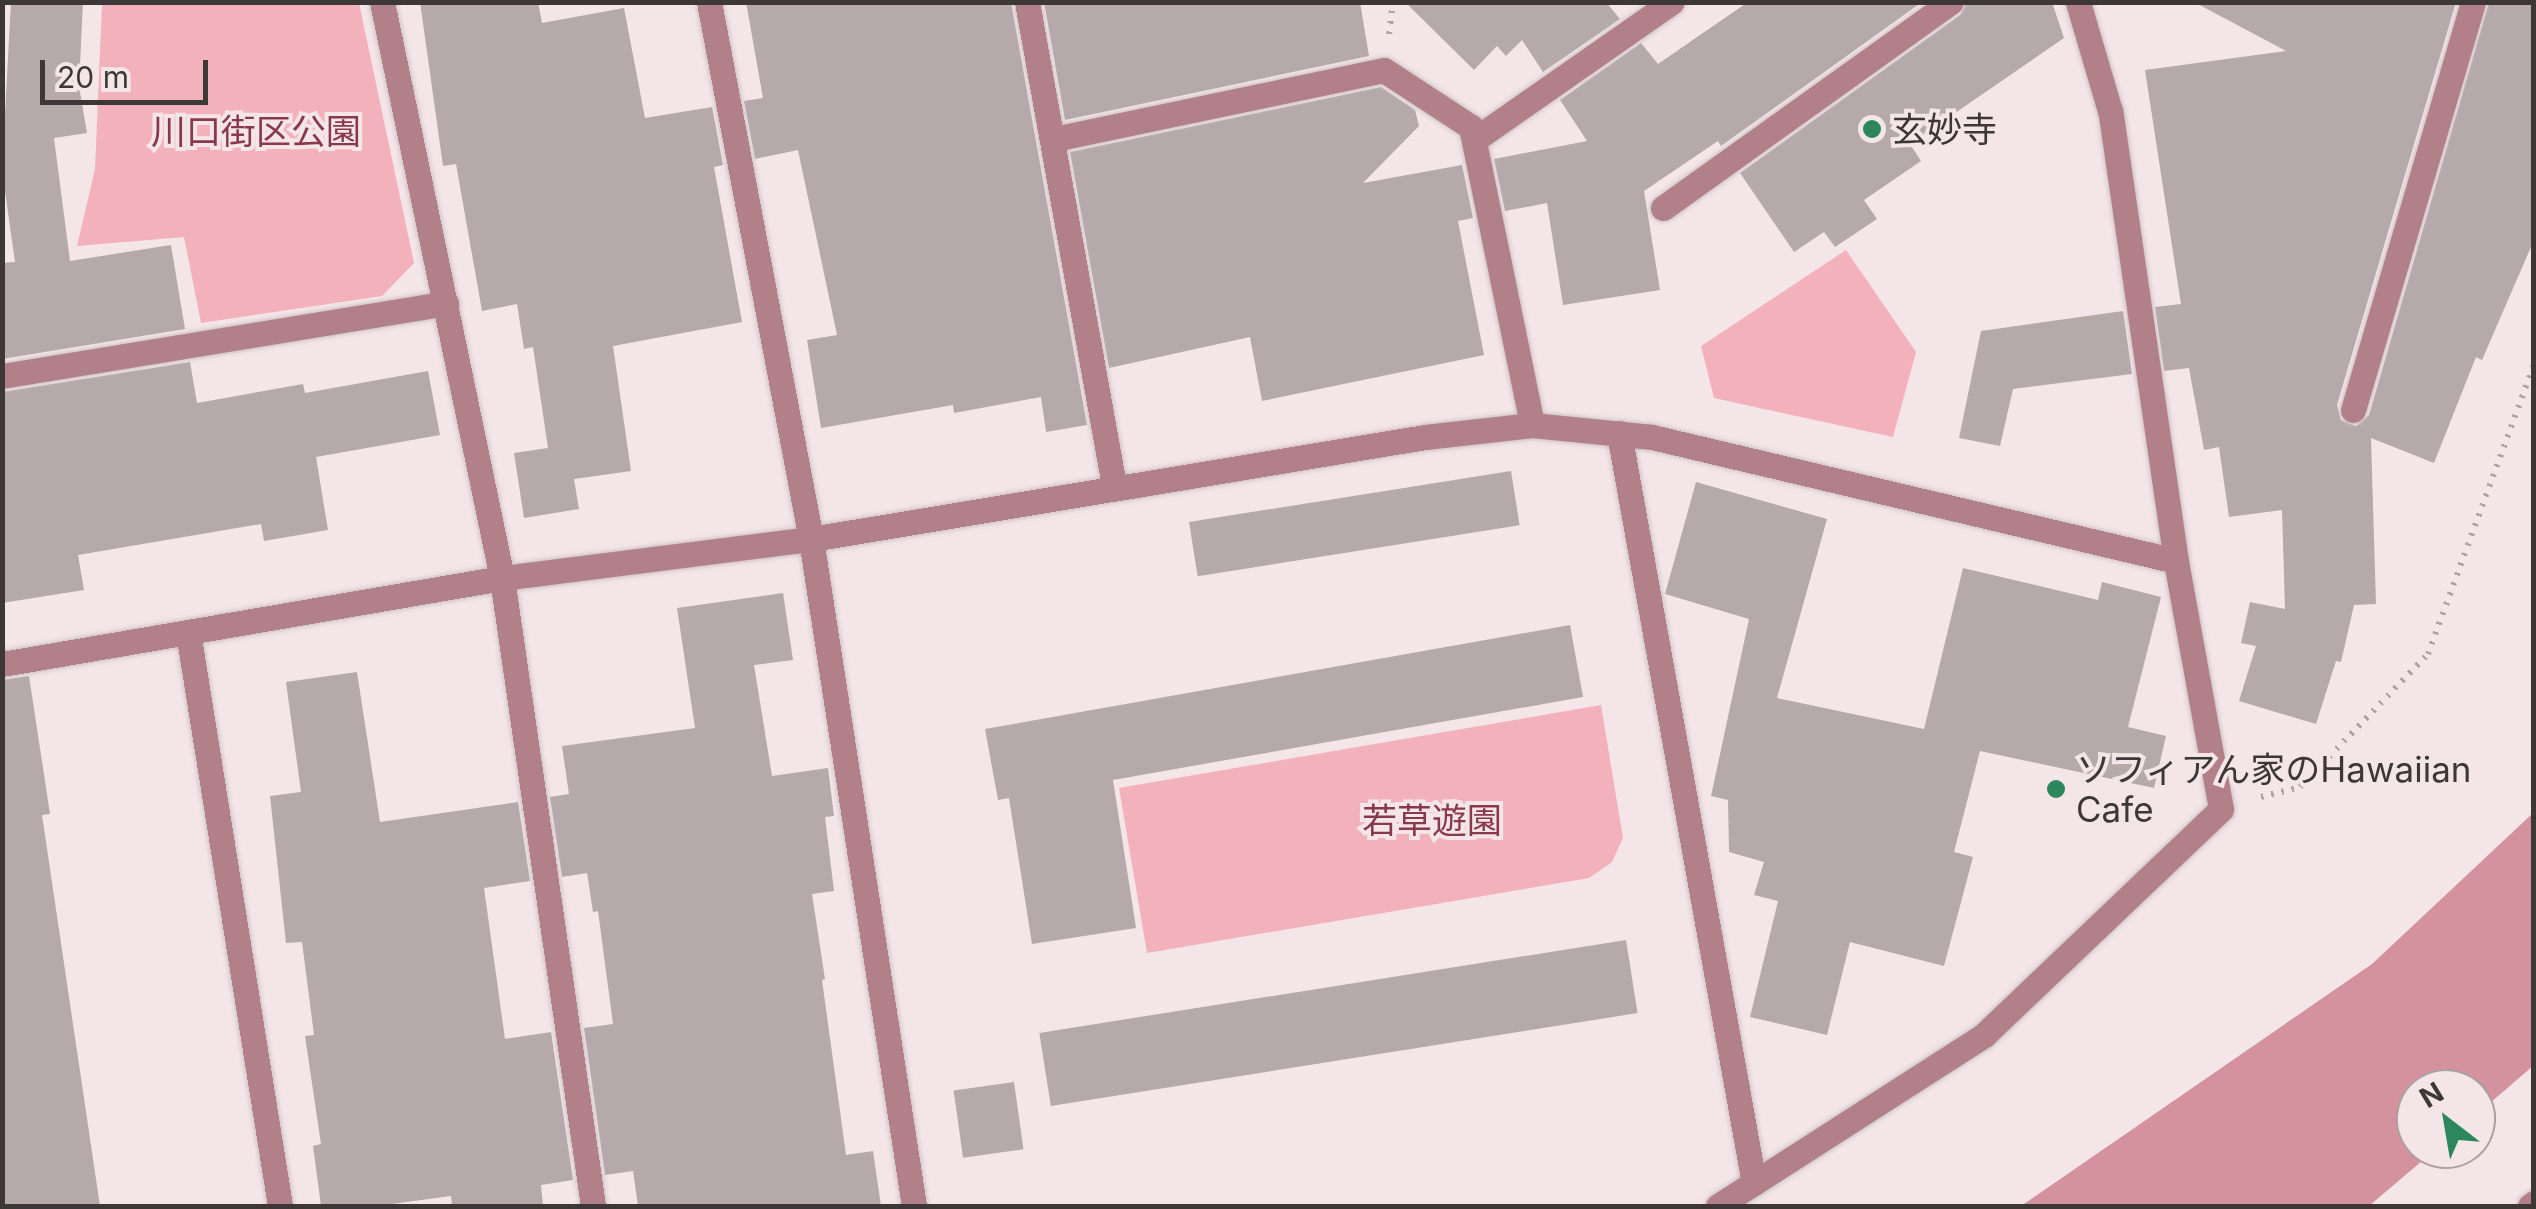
<!DOCTYPE html>
<meta charset="utf-8">
<style>
body{margin:0}
#map{position:relative;width:2536px;height:1209px;overflow:hidden;background:#f4e6e8;font-family:Inter,"Noto Sans JP",sans-serif}
div>[style]{position:absolute}
.green>*{inset:0;background:#f2b1bb}
.water>*{inset:0;background:#d3929d}
.building>*{inset:0;background:#b5a9aa;transform-origin:0 0}
.path>*{height:6px;margin-top:-3px;transform-origin:0;background:repeating-linear-gradient(90deg,#ada2a4 0 2.5px,transparent 0 10.5px)}
.roads{filter:drop-shadow(0 0 2px #cfc3c5) drop-shadow(0 0 2px #cfc3c5)}
.minor>*{height:25px;margin:-12.5px;padding:0 12.5px;transform-origin:12.5px;border-radius:12.5px;background:#b28088}
.dots>*{width:28px;height:28px;translate:-50% -50%;box-sizing:border-box;border:5px solid #f4e6e8;border-radius:50%}
span{translate:-50% -50%;white-space:nowrap;text-align:center;line-height:1.15;-webkit-text-stroke:8px #f4e6e8;paint-order:stroke}
.poi-label{font-size:35px;color:#3d3738}
.left{translate:0 -50%;text-align:left}
.park-label{font-size:35px;color:#88394b}
.frame{position:absolute;inset:0;border:5px solid #3d3738;pointer-events:none}
.north{position:absolute;left:2396px;top:1069px;width:100px;height:100px;box-sizing:border-box;background:#f4e6e8;border:2px solid #aba0a2;border-radius:50%;rotate:329deg;font-size:28px;font-weight:700;line-height:40px;text-align:center;color:#3d3738}
.north::after{content:'';display:block;margin:auto;width:35px;height:45px;background:#2d875c;clip-path:polygon(50% 0,100% 100%,50% 72%,0 100%)}
.scale{position:absolute;left:40px;top:60px;width:168px;height:45px;box-sizing:border-box;border:5px solid #3d3738;border-top:0;padding-left:12px;font-size:30px;line-height:35px;white-space:nowrap;color:#3d3738;-webkit-text-stroke:8px #f4e6e8;paint-order:stroke}
</style>
<div id="map">
<div class="green">
<i style="clip-path:polygon(102px 3px,359px 3px,414px 263px,382px 296px,201px 323px,184px 237px,77px 246px,95px 169px)"></i>
<i style="clip-path:polygon(1846px 250px,1916px 352px,1893px 437px,1714px 398px,1701px 346px)"></i>
<i style="clip-path:polygon(1601px 705px,1623px 838px,1612px 862px,1589px 878px,1147px 953px,1119px 788px)"></i>
</div>
<div class="water">
<i style="clip-path:polygon(2533px 813px,2533px 1066px,2476px 1115px,2476px 1089px,2416px 1089px,2416px 1149px,2436px 1149px,2369px 1206px,2021px 1206px,2372px 964px)"></i>
</div>
<div class="building">
<i style="clip-path:polygon(11px 2px,83px 2px,79px 86px,87px 133px,54px 138px,70px 261px,171px 245px,185px 329px,2px 359px,2px 263px,15px 262px,2px 170px)"></i>
<i style="clip-path:polygon(420px 2px,538px 2px,542px 23px,624px 8px,645px 118px,712px 107px,723px 165px,714px 167px,742px 322px,613px 346px,631px 471px,574px 479px,579px 509px,524px 518px,514px 453px,548px 448px,533px 347px,524px 349px,517px 304px,482px 311px,456px 164px,443px 166px)"></i>
<i style="clip-path:polygon(746px 2px,1011px 2px,1087px 425px,1046px 432px,1041px 397px,954px 413px,953px 405px,821px 428px,807px 340px,837px 335px,798px 150px,755px 159px,744px 101px,763px 98px)"></i>
<i style="clip-path:polygon(1044px 2px,1360px 2px,1369px 56px,1065px 120px)"></i>
<i style="clip-path:polygon(1405px 2px,1606px 2px,1620px 19px,1543px 72px,1522px 40px,1506px 56px,1497px 46px,1474px 70px)"></i>
<i style="clip-path:polygon(1748px 2px,1922px 2px,1721px 146px,1718px 141px,1644px 191px,1660px 290px,1563px 305px,1547px 203px,1505px 211px,1494px 159px,1587px 141px,1560px 100px,1641px 43px,1658px 64px)"></i>
<i style="clip-path:polygon(1967px 2px,2052px 2px,2064px 38px,1910px 144px,1921px 161px,1864px 200px,1877px 219px,1835px 247px,1824px 232px,1794px 252px,1740px 173px,1960px 15px)"></i>
<i style="clip-path:polygon(2194px 2px,2456px 2px,2337px 405px,2341px 420px,2356px 426px,2369px 415px,2489px 2px,2534px 2px,2534px 240px,2482px 360px,2476px 357px,2434px 463px,2371px 438px,2376px 604px,2354px 605px,2341px 662px,2336px 661px,2316px 724px,2239px 701px,2256px 646px,2241px 643px,2250px 602px,2285px 609px,2282px 510px,2229px 517px,2219px 447px,2204px 450px,2189px 368px,2164px 371px,2155px 307px,2181px 304px,2145px 70px,2286px 51px)"></i>
<i style="clip-path:polygon(1381px 87px,1415px 110px,1419px 126px,1363px 183px,1462px 165px,1473px 218px,1458px 221px,1484px 355px,1262px 401px,1250px 337px,1109px 368px,1070px 152px)"></i>
<i style="clip-path:polygon(2123px 311px,2132px 374px,2013px 389px,2000px 446px,1959px 438px,1981px 331px)"></i>
<i style="clip-path:polygon(190px 362px,197px 403px,303px 384px,305px 393px,428px 371px,440px 435px,316px 457px,328px 530px,264px 541px,261px 524px,78px 555px,84px 590px,2px 603px,2px 392px)"></i>
<i style="left:1511px;top:471px;width:55px;height:326px;rotate:81deg"></i>
<i style="clip-path:polygon(1696px 482px,1827px 519px,1777px 698px,1924px 729px,1963px 568px,2098px 600px,2102px 582px,2161px 597px,2128px 727px,2166px 736px,2154px 788px,1980px 751px,1954px 852px,1973px 857px,1944px 966px,1850px 942px,1827px 1035px,1750px 1017px,1778px 901px,1754px 895px,1764px 862px,1729px 852px,1728px 800px,1711px 796px,1749px 619px,1665px 594px)"></i>
<i style="clip-path:polygon(783px 593px,793px 660px,754px 665px,772px 776px,828px 768px,834px 816px,825px 817px,834px 891px,812px 894px,825px 979px,822px 980px,846px 1155px,873px 1151px,881px 1206px,638px 1206px,633px 1171px,605px 1175px,584px 1028px,613px 1024px,598px 911px,593px 912px,587px 873px,562px 877px,550px 797px,569px 794px,562px 746px,695px 728px,677px 608px)"></i>
<i style="clip-path:polygon(1570px 625px,1583px 697px,1113px 780px,1136px 928px,1032px 944px,1009px 798px,998px 800px,985px 729px)"></i>
<i style="clip-path:polygon(357px 672px,380px 822px,518px 802px,530px 881px,484px 888px,505px 1039px,551px 1032px,573px 1180px,541px 1185px,543px 1206px,452px 1206px,451px 1196px,377px 1206px,321px 1206px,313px 1146px,321px 1144px,305px 1036px,314px 1035px,302px 942px,286px 943px,270px 796px,301px 792px,286px 682px)"></i>
<i style="clip-path:polygon(29px 676px,50px 814px,42px 815px,100px 1206px,2px 1206px,2px 680px)"></i>
<i style="left:1626px;top:940px;width:74px;height:594px;rotate:81deg"></i>
<i style="left:1014px;top:1082px;width:68px;height:61px;rotate:82deg"></i>
</div>
<div class="path">
<i style="left:1389px;top:34px;width:32px;rotate:-83deg"></i>
<i style="left:2261px;top:797px;width:40px;rotate:-14.4deg"></i>
<i style="left:2300px;top:787px;width:185px;rotate:-46.1deg"></i>
<i style="left:2428px;top:654px;width:309px;rotate:-69.9deg"></i>
</div>
<div class="roads">
<div class="minor">
<i style="left:382px;top:2px;width:588px;rotate:78.23deg"></i>
<i style="left:502px;top:578px;width:635px;rotate:81.75deg"></i>
<i style="left:709px;top:2px;width:547px;rotate:79.25deg"></i>
<i style="left:811px;top:539px;width:675px;rotate:81.22deg"></i>
<i style="left:1027px;top:2px;width:492px;rotate:79.8deg"></i>
<i style="left:1054px;top:139px;width:337px;rotate:-11.8deg"></i>
<i style="left:1384px;top:70px;width:104px;rotate:33.2deg"></i>
<i style="left:1471px;top:127px;width:304px;rotate:78.4deg"></i>
<i style="left:1474px;top:140px;width:241px;rotate:-34.9deg"></i>
<i style="left:1663px;top:208px;width:354px;rotate:-35.6deg"></i>
<i style="left:2px;top:376px;width:450px;rotate:-9.3deg"></i>
<i style="left:2353px;top:410px;width:425px;rotate:-73.6deg"></i>
<i style="left:1619px;top:433px;width:762px;rotate:79.8deg"></i>
<i style="left:188px;top:632px;width:581px;rotate:80.89deg"></i>
<i style="left:2px;top:664px;width:507px;rotate:-9.76deg"></i>
<i style="left:502px;top:578px;width:311px;rotate:-7.2deg"></i>
<i style="left:811px;top:539px;width:622px;rotate:-9.43deg"></i>
<i style="left:1425px;top:437px;width:108px;rotate:-6.4deg"></i>
<i style="left:1532px;top:425px;width:121px;rotate:5.7deg"></i>
<i style="left:1652px;top:437px;width:538px;rotate:13.31deg"></i>
<i style="left:1718px;top:1206px;width:316px;rotate:-32.7deg"></i>
<i style="left:1984px;top:1035px;width:327px;rotate:-43.6deg"></i>
<i style="left:2221px;top:809px;width:252px;rotate:-100.3deg"></i>
<i style="left:2176px;top:561px;width:455px;rotate:-98.3deg"></i>
<i style="left:2110px;top:111px;width:114px;rotate:-106.4deg"></i>
<i style="left:2530px;top:1206px;width:5px;rotate:-37deg"></i>
</div>
</div>
<div class="dots">
<i style="left:1872px;top:129px;background:#2d875c"></i>
<i style="left:2056px;top:789px;background:#2d875c"></i>
</div>
<div class="poi-label">
<span class="left" style="left:1892px;top:129px">玄妙寺</span>
<span class="left" style="left:2076px;top:789px">ソフィアん家のHawaiian<br>Cafe</span>
</div>
<div class="park-label">
<span style="left:256px;top:131px">川口街区公園</span>
<span style="left:1432px;top:820px">若草遊園</span>
</div>
<div class="frame"></div>
<div class="north">N</div>
<div class="scale">20 m</div>
</div>
